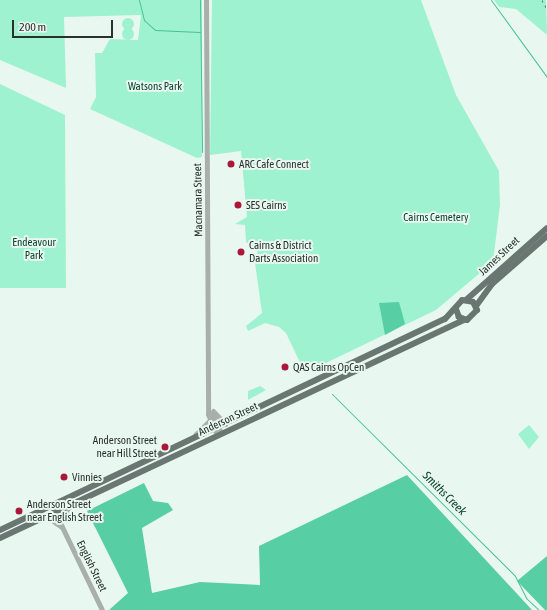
<!DOCTYPE html>
<style>
body{margin:0}
#map{position:relative;width:547px;height:610px;overflow:hidden;background:#e8f8f0;font-family:"Asap Condensed",sans-serif}
div>[style]{position:absolute}
.green>*{inset:0;background:#9ff2d0}
.round{border-radius:50%}
.forest>*{inset:0;background:#57cea4}
.stream>*{height:1px;margin:-0.5px;padding:0 0.5px;transform-origin:0.5px;border-radius:0.5px;background:#47c197}
.tertiary>*{height:5px;margin:-2.5px;padding:0 2.5px;transform-origin:2.5px;border-radius:2.5px;background:#a8afac}
.primary>*{height:6px;margin:-3px;padding:0 3px;transform-origin:3px;border-radius:3px;background:#6a7671}
.rail>*{height:1px;margin-top:-0.5px;transform-origin:0;background:repeating-linear-gradient(90deg,#636c69 0 2px,transparent 0 6px)}
.dots>*{width:11px;height:11px;translate:-50% -50%;box-sizing:border-box;border:2px solid #e8f8f0;border-radius:50%}
span{translate:-50% -50%;white-space:nowrap;text-align:center;line-height:1.15;-webkit-text-stroke:4px #e8f8f0;paint-order:stroke}
.park-label{font-size:11px;color:#0e4231}
.poi-label{font-size:11px;color:#2a302e}
.left{translate:0 -50%;text-align:left}
.right{translate:-100% -50%;text-align:right}
.street-label{font-size:11px;color:#2a302e}
.water-label{font-size:12px;color:#0b402f;font-style:italic}
.scale{position:absolute;left:12px;top:20px;width:101px;height:18px;box-sizing:border-box;border:2px solid #2a302e;border-top:0;padding-left:5px;font-size:12px;line-height:14px;white-space:nowrap;color:#2a302e;-webkit-text-stroke:3px #e8f8f0;paint-order:stroke}
</style>
<div id="map">
<div class="green">
<i style="clip-path:polygon(0 0,202px 0,202px 157px,197px 158px,90px 109px,96px 97px,95px 53px,102px 53px,110px 39px,138px 40px,141px 15px,64px 17px,66px 88px,0 60px)"></i>
<i style="clip-path:polygon(212px 0,421px 0,456px 95px,499px 171px,500px 205px,493px 262px,436px 310px,305px 373px,286px 333px,279px 327px,265px 323px,248px 331px,246px 326px,262px 313px,255px 263px,258px 250px,246px 242px,245px 225px,235px 224px,247px 217px,241px 151px,210px 155px)"></i>
<i style="clip-path:polygon(494px 0,546px 0,547px 35px,516px 9px,499px 7px)"></i>
<i class="round" style="left:122px;top:18px;width:12px;height:12px"></i>
<i class="round" style="left:122px;top:28px;width:12px;height:12px"></i>
<i style="clip-path:polygon(0 84px,65px 115px,66px 288px,0 288px)"></i>
<i style="clip-path:polygon(260px 386px,266px 390px,248px 400px,248px 391px)"></i>
<i style="clip-path:polygon(529px 425px,539px 437px,529px 449px,518px 434px)"></i>
</div>
<div class="forest">
<i style="clip-path:polygon(399px 302px,405px 324px,385px 335px,379px 303px)"></i>
<i style="clip-path:polygon(407px 475px,532px 610px,109px 610px,128px 593px,87px 511px,144px 483px,153px 501px,168px 503px,173px 510px,142px 528px,152px 593px,200px 582px,260px 585px,259px 546px)"></i>
<i style="clip-path:polygon(547px 556px,547px 610px,545px 610px,517px 581px)"></i>
</div>
<div class="stream">
<i style="left:139px;top:0;width:21px;rotate:76deg"></i>
<i style="left:144px;top:20px;width:15px;rotate:42deg"></i>
<i style="left:155px;top:30px;width:45px;rotate:2.5deg"></i>
<i style="left:200px;top:0;width:152px;rotate:89.2deg"></i>
<i style="left:491px;top:0;width:95px;rotate:54deg"></i>
<i style="left:332px;top:394px;width:258px;rotate:44.8deg"></i>
<i style="left:515px;top:576px;width:25px;rotate:63deg"></i>
<i style="left:526px;top:598px;width:18px;rotate:43deg"></i>
</div>
<div class="tertiary">
<i style="left:206px;top:0;width:414px;rotate:89.7deg"></i>
<i style="left:208px;top:414px;width:23px;rotate:67deg"></i>
<i style="left:213px;top:411px;width:18px;rotate:47deg"></i>
<i style="left:211px;top:413px;width:22px;rotate:63deg"></i>
<i style="left:195px;top:435px;width:21px;rotate:-45deg"></i>
<i style="left:52px;top:506px;width:115px;rotate:64.3deg"></i>
<i style="left:46px;top:516px;width:19px;rotate:35deg"></i>
<i style="left:59px;top:518px;width:16px;rotate:-47deg"></i>
</div>
<div class="primary">
<i style="left:466px;top:300px;width:108px;rotate:-41.6deg"></i>
<i style="left:476px;top:306px;width:27px;rotate:-54deg"></i>
<i style="left:492px;top:284px;width:73px;rotate:-41.1deg"></i>
<i style="left:0;top:530px;width:492px;rotate:-25.4deg"></i>
<i style="left:445px;top:319px;width:25px;rotate:-48deg"></i>
<i style="left:462px;top:300px;width:11px;rotate:10deg"></i>
<i style="left:473px;top:302px;width:9px;rotate:63deg"></i>
<i style="left:477px;top:310px;width:14px;rotate:135deg"></i>
<i style="left:467px;top:320px;width:9px;rotate:-159deg"></i>
<i style="left:459px;top:317px;width:9px;rotate:-111deg"></i>
<i style="left:0;top:538px;width:513px;rotate:-25.17deg"></i>
</div>
<div class="rail">
<i style="left:542px;top:0;width:10px;rotate:61deg"></i>
</div>
<div class="dots">
<i style="left:231px;top:164px;background:#ac1638"></i>
<i style="left:238px;top:205px;background:#ac1638"></i>
<i style="left:241px;top:252px;background:#ac1638"></i>
<i style="left:285px;top:367px;background:#ac1638"></i>
<i style="left:165px;top:447px;background:#ac1638"></i>
<i style="left:64px;top:477px;background:#ac1638"></i>
<i style="left:19px;top:511px;background:#ac1638"></i>
</div>
<div class="park-label">
<span style="left:155px;top:86px">Watsons Park</span>
<span style="left:436px;top:217px">Cairns Cemetery</span>
<span style="left:34px;top:249px">Endeavour<br>Park</span>
</div>
<div class="poi-label">
<span class="left" style="left:239px;top:164px">ARC Cafe Connect</span>
<span class="left" style="left:246px;top:205px">SES Cairns</span>
<span class="left" style="left:249px;top:252px">Cairns &amp; District<br>Darts Association</span>
<span class="left" style="left:293px;top:367px">QAS Cairns OpCen</span>
<span class="right" style="left:157px;top:447px">Anderson Street<br>near Hill Street</span>
<span class="left" style="left:72px;top:477px">Vinnies</span>
<span class="left" style="left:27px;top:511px">Anderson Street<br>near English Street</span>
</div>
<div class="street-label">
<span style="left:198px;top:200px;rotate:-91deg">Macnamara Street</span>
<span style="left:499px;top:256px;rotate:-43deg">James Street</span>
<span style="left:228px;top:419px;rotate:-25deg">Anderson Street</span>
<span style="left:92px;top:566px;rotate:64deg">English Street</span>
</div>
<div class="water-label">
<span style="left:444px;top:494px;rotate:45deg">Smiths Creek</span>
</div>
<div class="scale">200 m</div>
</div>
